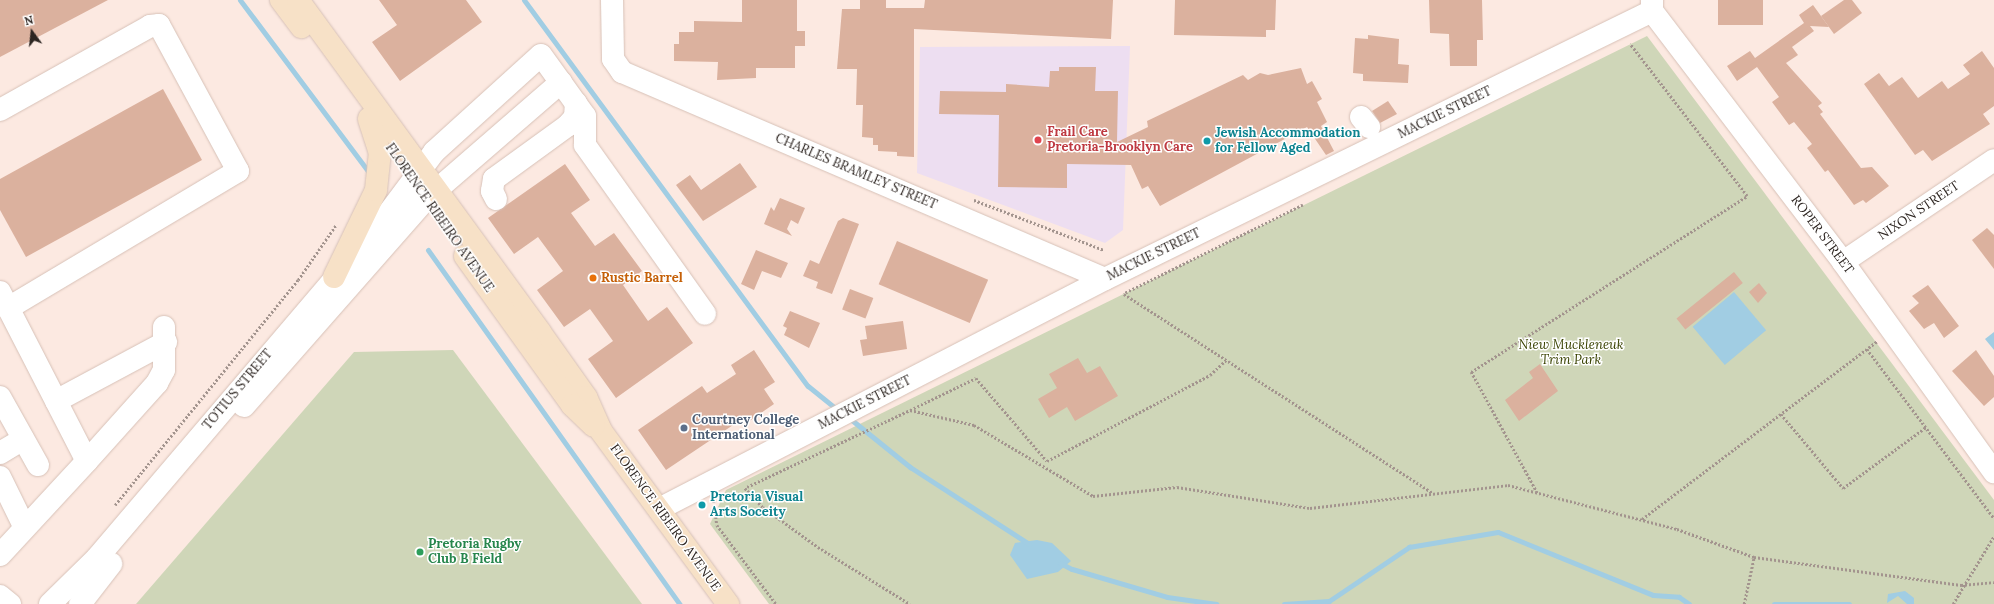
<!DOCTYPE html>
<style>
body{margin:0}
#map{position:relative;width:1994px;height:604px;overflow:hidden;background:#fce9e1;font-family:Lora,serif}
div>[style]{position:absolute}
.medical>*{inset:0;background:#eddef1}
.green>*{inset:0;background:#cfd6b8}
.water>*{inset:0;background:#a1cde3;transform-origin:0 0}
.stream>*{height:5px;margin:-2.5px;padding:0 2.5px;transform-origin:2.5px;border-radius:2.5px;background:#a1cde3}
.building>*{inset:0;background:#dbb19e;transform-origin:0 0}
.path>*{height:2.5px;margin-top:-1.25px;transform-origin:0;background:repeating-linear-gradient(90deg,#a3948e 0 2px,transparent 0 4px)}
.roads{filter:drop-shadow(0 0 1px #d7c1b7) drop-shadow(0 0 1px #d7c1b7)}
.minor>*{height:22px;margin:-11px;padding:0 11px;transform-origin:11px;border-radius:11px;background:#fff}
.major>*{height:22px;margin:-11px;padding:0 11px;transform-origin:11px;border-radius:11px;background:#f7e1c7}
.dots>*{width:11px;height:11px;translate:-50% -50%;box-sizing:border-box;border:2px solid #fff;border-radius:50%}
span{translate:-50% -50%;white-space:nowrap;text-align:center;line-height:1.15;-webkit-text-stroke:3px #fff;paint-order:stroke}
.street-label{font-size:13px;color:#2d2521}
.health-label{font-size:13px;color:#be3a42;font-weight:700}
.left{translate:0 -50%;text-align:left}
.culture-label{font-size:13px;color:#0d838f;font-weight:700}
.food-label{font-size:13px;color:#c56008;font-weight:700}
.park-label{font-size:13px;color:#394200;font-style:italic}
.service-label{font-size:13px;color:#4e5e75;font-weight:700}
.leisure-label{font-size:13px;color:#27864d;font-weight:700}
.north{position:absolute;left:12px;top:12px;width:40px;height:40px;-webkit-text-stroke:3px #fff;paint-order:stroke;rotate:345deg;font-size:11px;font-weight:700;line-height:16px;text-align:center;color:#2d2521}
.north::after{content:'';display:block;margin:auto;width:14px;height:18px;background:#2d2521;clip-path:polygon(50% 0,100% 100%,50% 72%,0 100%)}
</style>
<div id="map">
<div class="medical">
<i style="clip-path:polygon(1130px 46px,1123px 230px,1105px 243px,917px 173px,920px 47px)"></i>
</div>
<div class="green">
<i style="clip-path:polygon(1647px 36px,1994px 500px,1994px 604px,769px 604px,710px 524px,726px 490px)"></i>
<i style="clip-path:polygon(453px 350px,642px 604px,136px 604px,354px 352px)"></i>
</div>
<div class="water">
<i style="left:1734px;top:292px;width:50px;height:54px;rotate:50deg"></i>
<i style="clip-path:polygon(1994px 332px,1994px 350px,1985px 339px)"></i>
<i style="clip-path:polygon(1037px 540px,1052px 543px,1071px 561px,1058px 572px,1027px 579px,1010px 555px,1015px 543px)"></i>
<i style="clip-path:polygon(1905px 591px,1914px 598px,1914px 604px,1907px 604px,1898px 596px,1887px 603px,1888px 594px)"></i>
</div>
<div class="stream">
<i style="left:240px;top:0;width:217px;rotate:53.2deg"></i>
<i style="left:524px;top:0;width:479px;rotate:53.7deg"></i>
<i style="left:808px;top:386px;width:38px;rotate:39deg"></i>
<i style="left:428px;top:250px;width:435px;rotate:54.6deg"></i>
<i style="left:848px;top:417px;width:80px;rotate:38.9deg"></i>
<i style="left:910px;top:467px;width:142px;rotate:32.9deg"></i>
<i style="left:1060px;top:563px;width:13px;rotate:27deg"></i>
<i style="left:1072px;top:569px;width:99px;rotate:16.4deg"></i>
<i style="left:1167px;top:597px;width:50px;rotate:8deg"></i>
<i style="left:1284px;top:604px;width:45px;rotate:-3.8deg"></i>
<i style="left:1329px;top:601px;width:97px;rotate:-34deg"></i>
<i style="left:1409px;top:547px;width:90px;rotate:-9.6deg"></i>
<i style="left:1498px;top:532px;width:167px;rotate:22.1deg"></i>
<i style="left:1653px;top:595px;width:26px;rotate:4deg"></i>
<i style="left:1679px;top:597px;width:12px;rotate:35deg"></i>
<i style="left:1774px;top:604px;width:75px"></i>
</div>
<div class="building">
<i style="clip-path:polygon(0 0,108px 0,0 57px)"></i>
<i style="clip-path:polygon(379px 0,466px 0,482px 22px,400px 81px,372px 42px,397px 25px)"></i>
<i style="clip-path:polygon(742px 0,797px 0,797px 31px,805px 31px,805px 46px,795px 46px,795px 68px,756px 68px,756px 78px,717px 80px,718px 62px,674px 61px,674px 44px,679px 44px,679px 32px,694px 32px,694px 21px,742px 22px)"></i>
<i style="clip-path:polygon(860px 0,886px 0,886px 8px,924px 8px,925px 0,1113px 0,1111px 39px,914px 29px,914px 157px,897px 156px,897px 152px,878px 151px,878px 145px,873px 145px,873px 138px,862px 137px,863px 105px,856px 105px,857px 69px,837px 69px,842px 9px,860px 9px)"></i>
<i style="clip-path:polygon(1175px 0,1276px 0,1275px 30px,1266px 30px,1266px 37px,1174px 35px)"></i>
<i style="clip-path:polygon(1429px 0,1482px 0,1483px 40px,1477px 40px,1477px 66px,1450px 66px,1449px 34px,1430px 33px)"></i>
<i style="left:1718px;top:0;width:45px;height:25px"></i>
<i style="clip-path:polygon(1844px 0,1852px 0,1862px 13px,1834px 34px,1821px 16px)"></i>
<i style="clip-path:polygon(1813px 5px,1829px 27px,1810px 26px,1814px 31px,1792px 47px,1798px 55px,1786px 63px,1822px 103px,1818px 106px,1823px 112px,1820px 114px,1861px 168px,1872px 167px,1889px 186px,1866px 203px,1863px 200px,1854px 205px,1828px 170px,1825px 172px,1807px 148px,1812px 144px,1794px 122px,1789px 125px,1772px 102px,1779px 97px,1757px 67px,1737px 81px,1727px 66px,1750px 51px,1755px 58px,1804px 23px,1799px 15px)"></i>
<i style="clip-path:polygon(1368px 35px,1399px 39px,1398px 64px,1409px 65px,1408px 83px,1363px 81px,1363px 74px,1353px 73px,1355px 38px,1368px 39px)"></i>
<i style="clip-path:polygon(1982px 51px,1994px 68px,1994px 106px,1983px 114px,1990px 124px,1932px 161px,1923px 150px,1915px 155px,1864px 84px,1879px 73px,1889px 86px,1902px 77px,1918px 98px,1942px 81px,1948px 89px,1970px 74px,1963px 65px)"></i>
<i style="clip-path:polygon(1059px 67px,1096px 67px,1095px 91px,1118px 91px,1117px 142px,1148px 127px,1147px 121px,1243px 75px,1248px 80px,1260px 73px,1268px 75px,1301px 68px,1307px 84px,1312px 81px,1322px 99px,1317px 102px,1327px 122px,1321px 126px,1334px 151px,1326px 155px,1307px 127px,1160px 206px,1148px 186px,1142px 189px,1131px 165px,1067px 164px,1067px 188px,998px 187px,999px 115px,939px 114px,940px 91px,1006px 92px,1006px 84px,1049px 87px,1050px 71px,1059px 71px)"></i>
<i style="clip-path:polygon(163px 89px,202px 160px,26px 257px,0 210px,0 179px)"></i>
<i style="clip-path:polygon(1388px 101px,1397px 114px,1380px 123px,1372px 111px)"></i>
<i style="clip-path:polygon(740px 163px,757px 187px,703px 221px,676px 185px,690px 175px,701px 190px)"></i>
<i style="clip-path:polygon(565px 164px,590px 200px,571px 213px,595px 246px,614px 233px,642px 271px,623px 285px,648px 321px,667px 307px,693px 343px,616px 398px,588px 359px,613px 341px,590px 309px,564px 327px,537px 290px,563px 271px,538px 237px,514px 254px,488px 218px)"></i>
<i style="clip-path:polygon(780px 198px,805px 208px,798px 224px,791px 220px,787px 229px,792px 236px,764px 224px,771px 207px,774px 211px)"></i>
<i style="clip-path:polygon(843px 218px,859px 224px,832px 294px,816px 288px,818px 282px,803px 276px,810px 260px,819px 264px,838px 221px)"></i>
<i style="clip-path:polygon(1987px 228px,1994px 235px,1994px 269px,1972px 240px)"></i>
<i style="left:897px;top:241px;width:99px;height:47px;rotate:23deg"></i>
<i style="clip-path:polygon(756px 250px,788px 263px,781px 278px,762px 271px,754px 290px,741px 284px)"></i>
<i style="left:1734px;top:272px;width:14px;height:74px;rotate:51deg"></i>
<i style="clip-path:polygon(1759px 283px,1767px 293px,1758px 303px,1749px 292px)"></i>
<i style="clip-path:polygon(1928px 285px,1959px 326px,1944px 338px,1934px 323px,1924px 329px,1909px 311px,1919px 303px,1912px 296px)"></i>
<i style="left:850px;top:289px;width:25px;height:22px;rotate:21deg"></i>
<i style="clip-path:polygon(790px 311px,820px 323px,809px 348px,784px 335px,787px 328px,783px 326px)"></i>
<i style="clip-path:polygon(903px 321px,907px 349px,863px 356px,860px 340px,867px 339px,865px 326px)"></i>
<i style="clip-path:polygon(754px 350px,775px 382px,764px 389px,774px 404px,748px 422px,745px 417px,666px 470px,638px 430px,702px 386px,707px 393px,736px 374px,731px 365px)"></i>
<i style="clip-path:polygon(1976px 350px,1994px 376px,1994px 397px,1984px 406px,1952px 371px)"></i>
<i style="clip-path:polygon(1078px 358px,1087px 373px,1100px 366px,1118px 396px,1075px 421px,1067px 407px,1049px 418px,1038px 399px,1057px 388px,1049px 374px)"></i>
<i style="clip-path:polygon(1540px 364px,1558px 391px,1519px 421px,1505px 400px,1533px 378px,1529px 372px)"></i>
</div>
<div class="path">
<i style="left:974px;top:200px;width:139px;rotate:21deg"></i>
<i style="left:1303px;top:205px;width:200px;rotate:153.6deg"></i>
<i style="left:1124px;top:294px;width:368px;rotate:32.8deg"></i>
<i style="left:1867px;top:349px;width:211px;rotate:53.1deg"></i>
<i style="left:910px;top:410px;width:73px;rotate:-25.9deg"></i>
<i style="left:976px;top:378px;width:109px;rotate:49.5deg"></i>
<i style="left:1047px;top:461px;width:184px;rotate:-27.8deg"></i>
<i style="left:1210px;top:375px;width:22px;rotate:-43deg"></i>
<i style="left:1781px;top:414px;width:97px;rotate:50deg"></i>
<i style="left:1843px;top:488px;width:103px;rotate:-36.3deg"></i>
<i style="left:747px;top:487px;width:180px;rotate:-25.3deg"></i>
<i style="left:910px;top:410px;width:66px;rotate:13.2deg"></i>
<i style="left:974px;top:425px;width:139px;rotate:30.8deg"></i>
<i style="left:1093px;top:496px;width:84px;rotate:-6.1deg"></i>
<i style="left:1177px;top:487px;width:135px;rotate:9deg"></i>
<i style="left:1310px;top:508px;width:199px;rotate:-6.6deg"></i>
<i style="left:1508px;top:485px;width:175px;rotate:14.6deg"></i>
<i style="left:1677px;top:529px;width:82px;rotate:20deg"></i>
<i style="left:1754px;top:557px;width:209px;rotate:7.7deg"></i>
<i style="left:1961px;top:585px;width:33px;rotate:-5deg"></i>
<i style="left:745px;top:488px;width:26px;rotate:47deg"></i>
<i style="left:763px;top:507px;width:68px;rotate:36deg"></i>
<i style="left:818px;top:547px;width:108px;rotate:31.8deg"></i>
<i style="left:1537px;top:493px;width:138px;rotate:-118.6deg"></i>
<i style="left:1471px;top:372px;width:327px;rotate:-32.5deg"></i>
<i style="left:1747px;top:196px;width:192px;rotate:-127.6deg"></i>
<i style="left:714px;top:501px;width:24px;rotate:83deg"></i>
<i style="left:717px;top:525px;width:99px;rotate:53.2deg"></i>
<i style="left:115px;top:505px;width:290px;rotate:-50.9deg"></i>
<i style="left:298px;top:280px;width:67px;rotate:-55.4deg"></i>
<i style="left:1642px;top:519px;width:295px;rotate:-37.1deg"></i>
<i style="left:1744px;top:604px;width:48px;rotate:-78deg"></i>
<i style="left:1953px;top:604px;width:79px;rotate:-58.9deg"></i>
</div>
<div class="roads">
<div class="minor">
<i style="left:612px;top:0;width:59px;rotate:89deg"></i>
<i style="left:613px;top:59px;width:16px;rotate:55deg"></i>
<i style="left:622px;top:72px;width:525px;rotate:23.2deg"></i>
<i style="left:1652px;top:0;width:11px;rotate:90deg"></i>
<i style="left:1652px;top:11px;width:315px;rotate:52.7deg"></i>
<i style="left:1843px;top:262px;width:259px;rotate:54.3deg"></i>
<i style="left:0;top:110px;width:172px;rotate:-29.2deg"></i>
<i style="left:150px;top:26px;width:9px;rotate:-6deg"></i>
<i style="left:159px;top:25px;width:166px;rotate:61.6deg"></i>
<i style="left:238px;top:171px;width:268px;rotate:149.2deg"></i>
<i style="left:1361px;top:117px;width:13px;rotate:51deg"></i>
<i style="left:496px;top:199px;width:9px;rotate:-117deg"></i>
<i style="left:492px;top:191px;width:12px;rotate:-81deg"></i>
<i style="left:494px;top:179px;width:90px;rotate:-36deg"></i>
<i style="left:567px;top:126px;width:12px;rotate:-48deg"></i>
<i style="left:575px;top:117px;width:14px;rotate:-86deg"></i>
<i style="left:1843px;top:262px;width:182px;rotate:-34deg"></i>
<i style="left:0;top:292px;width:190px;rotate:62.8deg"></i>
<i style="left:87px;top:461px;width:128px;rotate:132.8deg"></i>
<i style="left:0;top:397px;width:78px;rotate:60.8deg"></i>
<i style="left:56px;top:401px;width:125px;rotate:-28.2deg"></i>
<i style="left:244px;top:406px;width:274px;rotate:-48.7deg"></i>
<i style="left:425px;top:200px;width:180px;rotate:-40.9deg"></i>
<i style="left:0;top:453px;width:27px;rotate:-31deg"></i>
<i style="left:87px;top:461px;width:105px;rotate:-48.1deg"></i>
<i style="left:157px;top:383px;width:15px;rotate:-62deg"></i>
<i style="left:164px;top:370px;width:43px;rotate:-90deg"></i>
<i style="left:0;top:477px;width:55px;rotate:63.9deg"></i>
<i style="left:659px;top:509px;width:502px;rotate:-27.28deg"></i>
<i style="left:1105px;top:279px;width:609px;rotate:-26.1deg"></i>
<i style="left:0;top:596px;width:13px;rotate:39deg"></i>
<i style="left:50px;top:604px;width:66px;rotate:-44.4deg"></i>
<i style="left:97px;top:558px;width:429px;rotate:-49.6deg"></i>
<i style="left:375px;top:231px;width:99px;rotate:-53.2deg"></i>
<i style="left:434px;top:152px;width:144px;rotate:-42.2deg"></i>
<i style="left:541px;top:55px;width:75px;rotate:54.2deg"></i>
<i style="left:585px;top:116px;width:29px;rotate:90deg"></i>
<i style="left:585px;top:145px;width:207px;rotate:54.6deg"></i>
<i style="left:80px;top:604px;width:51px;rotate:-52.2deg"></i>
</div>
<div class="major">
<i style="left:281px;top:0;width:34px;rotate:53deg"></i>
<i style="left:298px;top:0;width:411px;rotate:53.9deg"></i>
<i style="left:540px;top:332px;width:80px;rotate:54.7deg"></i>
<i style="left:586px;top:397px;width:37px;rotate:66deg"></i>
<i style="left:601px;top:431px;width:215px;rotate:53.7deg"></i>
<i style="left:465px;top:256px;width:183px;rotate:54.3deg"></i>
<i style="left:572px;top:405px;width:30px;rotate:44deg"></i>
<i style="left:334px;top:277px;width:97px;rotate:-64.2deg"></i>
<i style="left:376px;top:190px;width:37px;rotate:-84deg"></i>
<i style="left:380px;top:153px;width:36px;rotate:-108deg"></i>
</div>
</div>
<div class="dots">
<i style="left:1038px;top:140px;background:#e0444e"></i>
<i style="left:1207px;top:141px;background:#0f9aa8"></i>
<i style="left:593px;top:278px;background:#e8710a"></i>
<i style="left:684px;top:428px;background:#5c6f8a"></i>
<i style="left:702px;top:505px;background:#0f9aa8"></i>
<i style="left:420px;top:552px;background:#2e9e5b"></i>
</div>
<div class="street-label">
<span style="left:1445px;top:113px;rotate:-26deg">MACKIE STREET</span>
<span style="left:856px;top:172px;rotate:23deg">CHARLES BRAMLEY STREET</span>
<span style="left:1919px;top:211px;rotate:-34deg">NIXON STREET</span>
<span style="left:439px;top:218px;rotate:55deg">FLORENCE RIBEIRO AVENUE</span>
<span style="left:1822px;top:235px;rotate:53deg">ROPER STREET</span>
<span style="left:1154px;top:255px;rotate:-26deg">MACKIE STREET</span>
<span style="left:238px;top:390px;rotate:-50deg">TOTIUS STREET</span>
<span style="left:865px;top:403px;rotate:-27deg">MACKIE STREET</span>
<span style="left:665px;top:518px;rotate:54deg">FLORENCE RIBEIRO AVENUE</span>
</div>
<div class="health-label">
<span class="left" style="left:1047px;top:140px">Frail Care<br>Pretoria-Brooklyn Care</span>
</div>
<div class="culture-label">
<span class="left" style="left:1215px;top:141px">Jewish Accommodation<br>for Fellow Aged</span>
<span class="left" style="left:710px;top:505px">Pretoria Visual<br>Arts Soceity</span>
</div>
<div class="food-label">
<span class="left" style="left:601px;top:278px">Rustic Barrel</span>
</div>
<div class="park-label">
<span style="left:1571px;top:353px">Niew Muckleneuk<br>Trim Park</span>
</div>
<div class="service-label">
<span class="left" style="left:692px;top:428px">Courtney College<br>International</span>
</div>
<div class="leisure-label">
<span class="left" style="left:428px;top:552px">Pretoria Rugby<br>Club B Field</span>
</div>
<div class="north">N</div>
</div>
